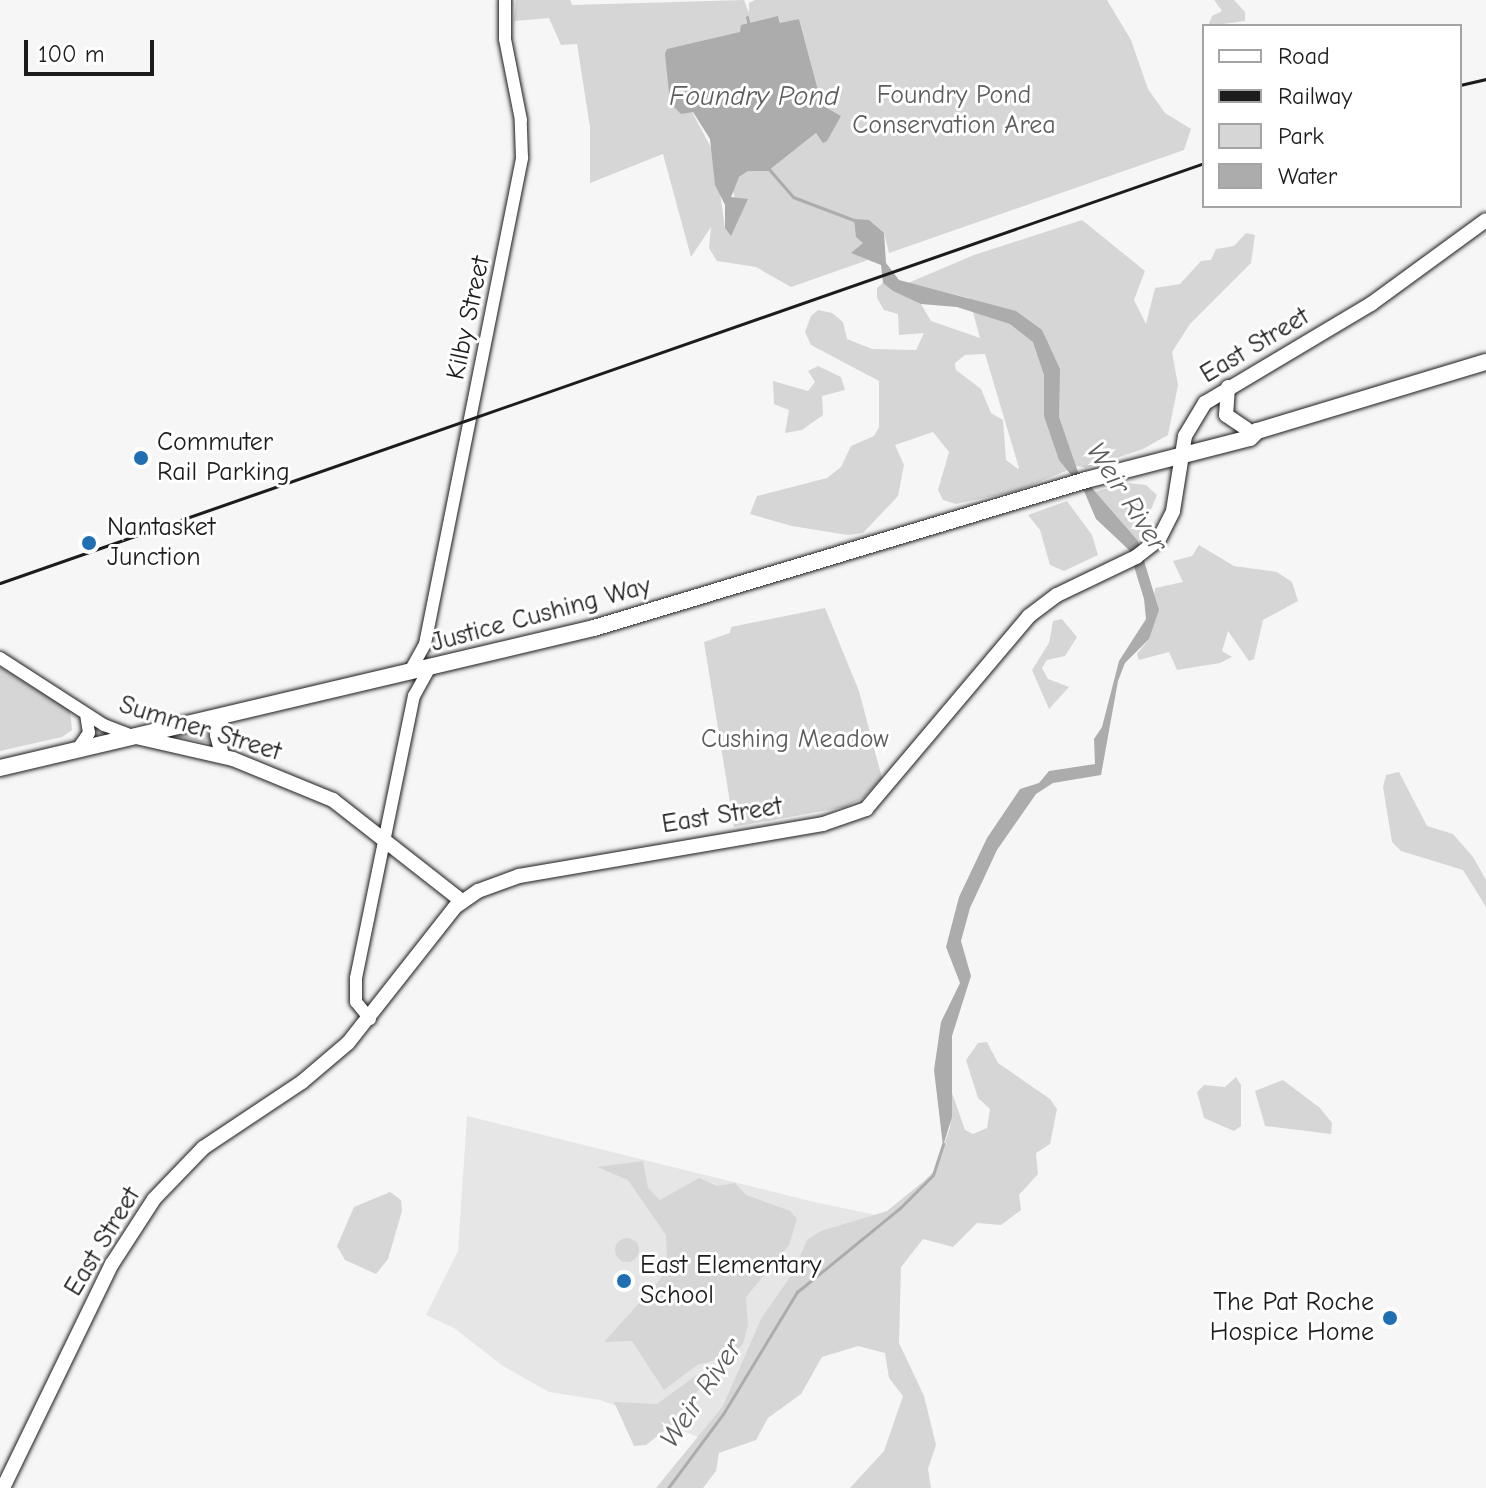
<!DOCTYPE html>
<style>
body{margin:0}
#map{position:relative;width:1486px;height:1488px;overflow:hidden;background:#f6f6f6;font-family:"Comic Neue",sans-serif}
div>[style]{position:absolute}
.built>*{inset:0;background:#e6e6e6}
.green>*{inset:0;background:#d6d6d6}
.round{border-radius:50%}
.water>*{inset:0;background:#acacac}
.stream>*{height:3px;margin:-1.5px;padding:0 1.5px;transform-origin:1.5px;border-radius:1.5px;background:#acacac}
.roads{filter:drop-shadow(0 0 2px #1c1c1c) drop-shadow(0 0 2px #1c1c1c)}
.tertiary>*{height:12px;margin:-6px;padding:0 6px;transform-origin:6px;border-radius:6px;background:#fff}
.secondary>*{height:14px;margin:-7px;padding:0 7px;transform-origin:7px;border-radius:7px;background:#fff}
.primary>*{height:16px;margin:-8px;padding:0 8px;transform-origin:8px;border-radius:8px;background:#fff}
.rail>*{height:3px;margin:-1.5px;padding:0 1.5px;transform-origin:1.5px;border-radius:1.5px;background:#1c1c1c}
.dots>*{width:22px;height:22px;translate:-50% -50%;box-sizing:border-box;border:4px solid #fff;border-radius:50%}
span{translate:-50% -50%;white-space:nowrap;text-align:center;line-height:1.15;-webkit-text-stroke:6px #fff;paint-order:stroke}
.park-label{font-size:26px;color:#5d5d5d}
.street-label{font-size:26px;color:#1c1c1c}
.poi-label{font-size:26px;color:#1c1c1c}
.left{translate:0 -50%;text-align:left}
.right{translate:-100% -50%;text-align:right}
.water-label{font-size:28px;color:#5d5d5d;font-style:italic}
.legend{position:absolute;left:1202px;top:24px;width:260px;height:184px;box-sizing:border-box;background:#fff;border:2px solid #a4a4a4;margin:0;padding:10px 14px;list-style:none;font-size:24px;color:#1c1c1c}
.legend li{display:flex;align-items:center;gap:16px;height:40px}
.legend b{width:40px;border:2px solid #a4a4a4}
.scale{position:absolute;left:24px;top:40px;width:130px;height:36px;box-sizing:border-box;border:4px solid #1c1c1c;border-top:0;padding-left:10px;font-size:24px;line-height:28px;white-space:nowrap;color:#1c1c1c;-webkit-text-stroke:6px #fff;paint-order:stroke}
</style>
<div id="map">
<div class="built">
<i style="clip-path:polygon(467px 1116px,814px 1202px,881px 1216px,730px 1392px,709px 1441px,600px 1400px,549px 1392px,503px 1366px,454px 1328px,426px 1315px,458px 1251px)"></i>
</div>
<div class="green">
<i style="clip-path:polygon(evenodd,516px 0,570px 0,572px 5px,744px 0,749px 13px,749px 3px,755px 0,1107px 0,1131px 40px,1148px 89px,1165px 113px,1191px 129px,1184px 150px,889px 253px,884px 233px,852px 253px,868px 260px,791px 287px,756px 267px,717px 261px,709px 248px,711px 227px,691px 257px,663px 154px,590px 183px,590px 127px,577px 44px,561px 45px,549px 18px,514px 21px,516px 0,779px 17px,780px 24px,799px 19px,822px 105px,841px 116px,834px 127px,816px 133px,768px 171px,748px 171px,739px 177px,732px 188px,735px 198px,725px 229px,715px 155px,692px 112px,741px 32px,779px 17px)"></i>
<i style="clip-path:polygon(1214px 0,1234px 0,1245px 12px,1245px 21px,1208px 26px,1212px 16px,1222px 11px)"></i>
<i style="clip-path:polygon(evenodd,1082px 220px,1145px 271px,1134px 300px,1146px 324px,1155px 288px,1180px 284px,1201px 261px,1211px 260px,1216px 249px,1234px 246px,1246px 233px,1255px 235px,1251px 263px,1190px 324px,1172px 352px,1178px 385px,1168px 435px,1143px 449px,1086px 468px,1078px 466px,1017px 491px,956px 504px,943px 500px,938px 490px,949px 452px,933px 432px,895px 445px,904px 465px,898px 496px,863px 533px,848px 535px,792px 526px,750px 514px,757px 496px,827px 478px,841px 467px,851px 446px,874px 436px,879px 427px,879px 381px,811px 345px,805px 332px,811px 316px,818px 310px,832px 313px,843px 322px,847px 339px,872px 349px,916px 350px,924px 333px,899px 335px,898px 314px,884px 310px,877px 298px,877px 288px,883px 283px,921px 304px,931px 321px,980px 338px,969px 298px,908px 283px,974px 255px,1082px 220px,985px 354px,1019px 468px,1018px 469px,1006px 460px,1003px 420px,991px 413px,981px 389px,956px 370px,955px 363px,965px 355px,985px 354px)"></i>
<i style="clip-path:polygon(818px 366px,841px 377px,845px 390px,822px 396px,823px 415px,802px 430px,785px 433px,789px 410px,774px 404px,773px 381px,808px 391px,815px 382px,808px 371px)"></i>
<i style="clip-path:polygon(1127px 483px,1146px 485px,1157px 495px,1138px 541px,1094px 492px)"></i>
<i style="clip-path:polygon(1067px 501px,1092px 535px,1098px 555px,1064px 571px,1050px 565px,1040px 530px,1028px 515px)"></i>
<i style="clip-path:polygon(1199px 545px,1234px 566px,1277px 572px,1292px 582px,1298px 601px,1263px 620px,1254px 659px,1249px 661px,1228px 631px,1222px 651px,1232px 657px,1220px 663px,1177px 670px,1169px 652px,1139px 660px,1137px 654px,1149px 639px,1155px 588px,1183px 582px,1173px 561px,1192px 556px)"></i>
<i style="clip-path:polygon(825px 608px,859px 691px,882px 778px,863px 798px,845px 807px,734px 827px,704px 642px,730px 633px,731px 627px)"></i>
<i style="clip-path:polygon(1062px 619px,1077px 637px,1065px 656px,1047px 660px,1042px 668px,1048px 679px,1069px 687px,1049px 709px,1032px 670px,1049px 643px,1053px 621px)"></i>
<i style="clip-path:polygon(0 667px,70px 710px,72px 730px,62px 737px,0 751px)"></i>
<i style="clip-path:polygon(211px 729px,213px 744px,178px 737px,178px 736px)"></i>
<i style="clip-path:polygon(1399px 772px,1427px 826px,1453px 834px,1473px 857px,1486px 880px,1486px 907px,1463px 870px,1401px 851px,1392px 842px,1383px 787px,1386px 775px)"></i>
<i style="clip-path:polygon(987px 1042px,998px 1063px,1050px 1099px,1057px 1109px,1050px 1144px,1036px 1153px,1038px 1174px,1019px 1195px,1021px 1210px,1001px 1225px,977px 1223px,953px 1247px,923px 1239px,901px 1267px,899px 1343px,924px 1396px,936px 1445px,928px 1469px,931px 1488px,850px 1488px,884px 1451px,903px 1396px,889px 1378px,885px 1353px,858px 1346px,822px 1357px,801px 1394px,768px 1418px,756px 1440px,719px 1453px,716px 1471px,703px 1488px,656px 1488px,723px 1406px,762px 1317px,793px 1273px,807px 1240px,821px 1231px,887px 1211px,924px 1181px,934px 1171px,950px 1128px,952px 1093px,965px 1130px,973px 1134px,987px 1128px,990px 1109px,978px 1098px,966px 1060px,978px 1043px)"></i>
<i style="clip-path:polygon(1236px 1077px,1241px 1085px,1241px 1126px,1234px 1131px,1204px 1118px,1197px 1092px,1204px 1085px,1225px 1087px)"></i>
<i style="clip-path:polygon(1283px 1080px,1320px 1108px,1332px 1123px,1331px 1134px,1265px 1126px,1255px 1091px)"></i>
<i style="clip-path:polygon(643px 1161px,648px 1188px,660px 1200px,699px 1178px,717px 1186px,735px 1183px,746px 1195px,790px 1211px,797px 1219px,789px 1245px,746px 1297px,748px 1325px,743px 1344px,731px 1356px,697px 1365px,664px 1390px,632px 1341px,604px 1342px,659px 1281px,667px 1263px,666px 1235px,628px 1180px,597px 1167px)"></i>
<i style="clip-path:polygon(390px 1192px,401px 1200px,402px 1211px,388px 1259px,376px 1274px,345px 1260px,337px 1246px,354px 1207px)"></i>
<i class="round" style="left:615px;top:1238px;width:24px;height:24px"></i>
<i style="clip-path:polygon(698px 1374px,705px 1375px,704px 1385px,691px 1397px,683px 1416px,646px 1445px,634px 1446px,614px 1402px,657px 1404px)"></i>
</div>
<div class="water">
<i style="clip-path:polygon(778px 16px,780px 23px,799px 19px,822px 105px,841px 116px,827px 141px,823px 143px,816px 133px,768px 171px,748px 171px,739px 177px,731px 197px,748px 199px,731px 236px,725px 228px,725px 205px,715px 185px,710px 139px,693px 112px,681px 114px,670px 103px,665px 54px,667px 49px,740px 32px,741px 25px)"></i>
<i style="clip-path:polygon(854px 219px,869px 220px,884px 233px,886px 263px,899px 280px,1016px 311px,1042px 330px,1060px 369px,1059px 417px,1078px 472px,1138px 541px,1159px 610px,1149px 639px,1125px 663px,1118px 681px,1101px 775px,1053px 783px,1036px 794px,997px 850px,970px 908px,961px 941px,971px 976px,952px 1036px,952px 1117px,943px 1146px,934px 1070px,941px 1022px,960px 983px,946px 947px,959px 897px,987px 838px,1020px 789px,1039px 783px,1049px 771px,1095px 764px,1094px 739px,1102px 727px,1119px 661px,1146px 619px,1144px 599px,1129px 550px,1096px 519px,1084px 491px,1059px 460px,1044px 416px,1044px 375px,1033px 342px,1010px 324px,957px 307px,921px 304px,893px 291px,883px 283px,881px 265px,851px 253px,863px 243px,856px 237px)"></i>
</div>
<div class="stream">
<i style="left:747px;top:17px;width:9px;rotate:77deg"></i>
<i style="left:768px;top:168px;width:38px;rotate:49deg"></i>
<i style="left:793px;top:197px;width:65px;rotate:20.7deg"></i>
<i style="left:668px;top:1488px;width:92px;rotate:-53.4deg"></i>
<i style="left:723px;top:1414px;width:143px;rotate:-58.8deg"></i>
<i style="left:797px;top:1292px;width:133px;rotate:-39.2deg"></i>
<i style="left:900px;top:1208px;width:47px;rotate:-45deg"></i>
<i style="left:933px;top:1175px;width:33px;rotate:-72deg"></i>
</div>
<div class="roads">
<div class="tertiary">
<i style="left:0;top:658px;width:124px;rotate:32.8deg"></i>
<i style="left:104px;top:725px;width:30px;rotate:21deg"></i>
<i style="left:409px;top:673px;width:33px;rotate:-61deg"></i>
<i style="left:425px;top:644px;width:496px;rotate:-78.7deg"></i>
<i style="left:522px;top:158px;width:38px;rotate:-92deg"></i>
<i style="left:521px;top:120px;width:83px;rotate:-101.2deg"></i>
<i style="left:505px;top:39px;width:39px;rotate:-90deg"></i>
<i style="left:77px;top:750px;width:21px;rotate:-55deg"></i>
<i style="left:89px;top:733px;width:19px;rotate:-99deg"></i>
<i style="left:370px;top:1019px;width:22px;rotate:-129deg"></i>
<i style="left:356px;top:1002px;width:24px;rotate:-90deg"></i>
<i style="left:356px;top:978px;width:288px;rotate:-78.4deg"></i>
<i style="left:414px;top:696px;width:31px;rotate:-61deg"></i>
</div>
<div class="secondary">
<i style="left:1228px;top:387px;width:28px;rotate:94deg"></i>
<i style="left:1226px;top:415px;width:25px;rotate:34deg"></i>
<i style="left:136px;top:737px;width:99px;rotate:12.8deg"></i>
<i style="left:233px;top:759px;width:108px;rotate:22.3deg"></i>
<i style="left:333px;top:800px;width:164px;rotate:38.1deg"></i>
<i style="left:222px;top:755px;width:21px;rotate:-104deg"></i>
<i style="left:217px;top:735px;width:19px;rotate:-74deg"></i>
<i style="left:3px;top:1488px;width:249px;rotate:-64.1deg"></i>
<i style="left:112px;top:1264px;width:77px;rotate:-57.1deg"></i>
<i style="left:154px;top:1199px;width:71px;rotate:-46.1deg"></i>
<i style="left:203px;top:1148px;width:119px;rotate:-33.7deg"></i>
<i style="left:302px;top:1082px;width:60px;rotate:-40.3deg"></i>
<i style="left:348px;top:1043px;width:173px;rotate:-51.8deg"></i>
<i style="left:455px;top:907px;width:28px;rotate:-35deg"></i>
<i style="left:478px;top:891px;width:44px;rotate:-20.1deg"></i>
<i style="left:519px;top:876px;width:308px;rotate:-9.7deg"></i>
<i style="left:823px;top:824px;width:46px;rotate:-19.2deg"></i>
<i style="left:866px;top:809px;width:253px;rotate:-49.8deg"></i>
<i style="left:1029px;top:616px;width:35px;rotate:-37deg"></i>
<i style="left:1057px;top:595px;width:88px;rotate:-25.7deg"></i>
<i style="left:1136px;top:557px;width:29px;rotate:-38deg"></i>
<i style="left:1159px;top:539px;width:31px;rotate:-63deg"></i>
<i style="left:1173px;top:511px;width:76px;rotate:-80.9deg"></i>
<i style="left:1185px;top:436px;width:39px;rotate:-59deg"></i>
<i style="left:1205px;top:403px;width:193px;rotate:-30.8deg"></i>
<i style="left:1371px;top:304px;width:142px;rotate:-36.1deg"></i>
</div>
<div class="primary">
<i style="left:0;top:768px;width:610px;rotate:-13.26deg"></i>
<i style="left:594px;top:628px;width:514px;rotate:-16.74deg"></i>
<i style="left:1086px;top:480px;width:169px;rotate:-14.4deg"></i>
<i style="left:1250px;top:438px;width:10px;rotate:-45deg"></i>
<i style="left:1257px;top:431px;width:239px;rotate:-16.8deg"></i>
</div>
</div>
<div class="rail">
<i style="left:1460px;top:85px;width:27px;rotate:-13deg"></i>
<i style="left:0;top:583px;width:1275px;rotate:-19.23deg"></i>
</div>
<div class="dots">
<i style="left:141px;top:458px;background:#1f6fb2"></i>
<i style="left:89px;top:543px;background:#1f6fb2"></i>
<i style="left:624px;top:1281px;background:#1f6fb2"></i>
<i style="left:1390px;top:1318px;background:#1f6fb2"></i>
</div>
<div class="park-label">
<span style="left:954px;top:111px">Foundry Pond<br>Conservation Area</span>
<span style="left:795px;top:740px">Cushing Meadow</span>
</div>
<div class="street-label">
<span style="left:469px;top:318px;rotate:-78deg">Kilby Street</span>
<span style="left:1255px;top:346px;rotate:-31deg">East Street</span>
<span style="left:541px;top:615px;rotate:-15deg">Justice Cushing Way</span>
<span style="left:200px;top:729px;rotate:17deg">Summer Street</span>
<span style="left:722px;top:816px;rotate:-9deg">East Street</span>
<span style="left:103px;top:1242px;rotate:-59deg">East Street</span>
</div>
<div class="poi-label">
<span class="left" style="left:157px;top:458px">Commuter<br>Rail Parking</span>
<span class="left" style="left:107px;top:543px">Nantasket<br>Junction</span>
<span class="left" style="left:640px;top:1281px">East Elementary<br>School</span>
<span class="right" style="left:1374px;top:1318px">The Pat Roche<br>Hospice Home</span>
</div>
<div class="water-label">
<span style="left:754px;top:96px">Foundry Pond</span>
<span style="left:1127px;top:497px;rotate:57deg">Weir River</span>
<span style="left:701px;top:1393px;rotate:-56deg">Weir River</span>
</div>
<ul class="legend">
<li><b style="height:10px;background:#fff"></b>Road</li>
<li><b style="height:10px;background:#1c1c1c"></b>Railway</li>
<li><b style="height:22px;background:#d6d6d6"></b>Park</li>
<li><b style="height:22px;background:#acacac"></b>Water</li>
</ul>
<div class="scale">100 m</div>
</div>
